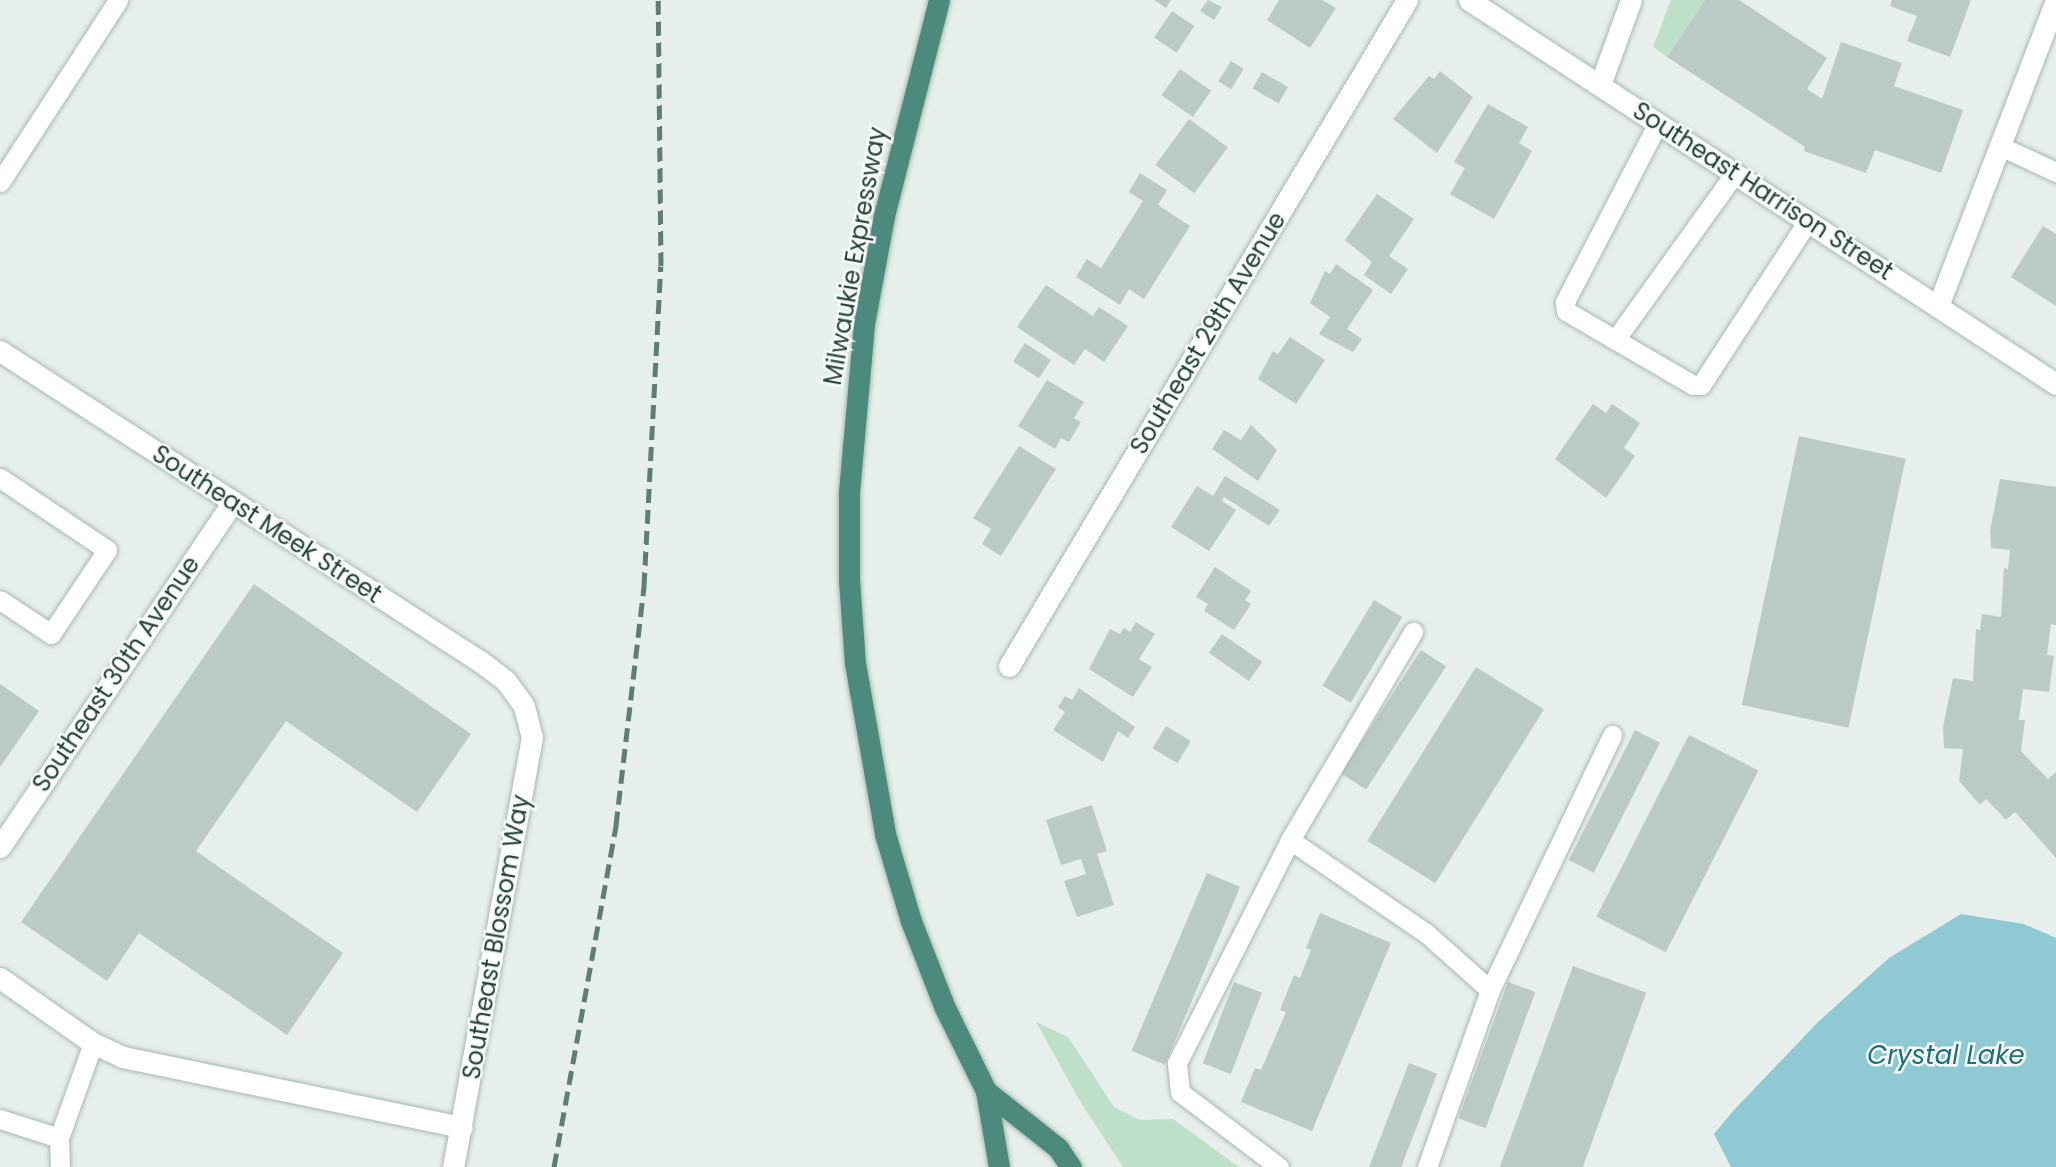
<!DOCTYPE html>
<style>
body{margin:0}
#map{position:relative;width:2056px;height:1167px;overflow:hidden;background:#e6efeb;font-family:Poppins,sans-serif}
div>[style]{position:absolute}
.green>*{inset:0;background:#bfe0c8}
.water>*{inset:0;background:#8ec9d4}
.building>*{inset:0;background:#bbcac4;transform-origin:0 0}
.roads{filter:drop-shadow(0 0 2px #a8b8b2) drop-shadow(0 0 2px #a8b8b2)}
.service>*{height:19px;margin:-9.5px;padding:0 9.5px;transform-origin:9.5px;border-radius:9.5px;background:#fff}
.minor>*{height:21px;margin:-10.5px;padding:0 10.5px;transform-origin:10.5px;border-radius:10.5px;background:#fff}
.secondary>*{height:21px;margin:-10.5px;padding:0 10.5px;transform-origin:10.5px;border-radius:10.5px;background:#fff}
.trunk>*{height:21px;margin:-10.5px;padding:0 10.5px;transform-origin:10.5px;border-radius:10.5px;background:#4c8a7c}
.rail>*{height:5px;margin-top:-2.5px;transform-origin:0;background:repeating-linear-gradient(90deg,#5f7d75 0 14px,transparent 0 21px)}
span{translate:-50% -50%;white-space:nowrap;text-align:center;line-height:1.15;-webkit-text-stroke:5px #f7fbf9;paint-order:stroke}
.street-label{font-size:24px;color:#24423a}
.water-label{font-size:26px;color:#1c6f80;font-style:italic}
</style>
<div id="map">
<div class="green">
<i style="clip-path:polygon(1671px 0,1705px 0,1667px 57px,1653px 47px)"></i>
<i style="clip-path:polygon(1036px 1022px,1068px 1037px,1114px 1107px,1140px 1120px,1173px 1119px,1239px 1167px,1123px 1167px,1081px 1103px)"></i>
</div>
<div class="water">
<i style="clip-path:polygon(1961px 914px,2024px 924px,2056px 938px,2056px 1167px,1731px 1167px,1714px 1134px,1734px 1110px,1818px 1022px,1889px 958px)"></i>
</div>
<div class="building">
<i style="clip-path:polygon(1154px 0,1171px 0,1166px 8px)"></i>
<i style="clip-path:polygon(1208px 0,1222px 7px,1214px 20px,1200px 11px)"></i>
<i style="clip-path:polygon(1279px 0,1322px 0,1336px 8px,1310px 48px,1267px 20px)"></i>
<i style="clip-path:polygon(1705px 0,1739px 0,1827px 58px,1807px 89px,1822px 99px,1841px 42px,1902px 63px,1894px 86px,1963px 110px,1941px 173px,1875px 150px,1866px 173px,1804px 151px,1805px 147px,1667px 57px)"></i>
<i style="clip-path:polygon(1892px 0,1971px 0,1950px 57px,1907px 41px,1917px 16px,1890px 6px)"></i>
<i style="left:1172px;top:11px;width:27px;height:32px;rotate:34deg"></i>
<i style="left:1231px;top:61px;width:15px;height:24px;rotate:32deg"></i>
<i style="left:1180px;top:69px;width:38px;height:32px;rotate:35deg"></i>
<i style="clip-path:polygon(1440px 71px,1473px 97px,1437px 153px,1393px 119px,1429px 76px,1434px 79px)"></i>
<i style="left:1262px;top:72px;width:30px;height:19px;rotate:30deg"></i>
<i style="clip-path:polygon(1488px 104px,1528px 127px,1519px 143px,1532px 151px,1494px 219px,1450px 194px,1465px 168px,1454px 162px)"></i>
<i style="left:1189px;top:119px;width:48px;height:57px;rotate:36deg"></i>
<i style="clip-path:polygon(1140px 173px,1167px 190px,1158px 205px,1190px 226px,1144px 299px,1129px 289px,1120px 305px,1076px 277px,1087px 259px,1101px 268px,1143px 201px,1129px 192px)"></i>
<i style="clip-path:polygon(1377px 194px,1414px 219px,1389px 256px,1408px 269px,1391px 294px,1364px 275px,1372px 262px,1345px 240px)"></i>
<i style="clip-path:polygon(2043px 226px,2056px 234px,2056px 306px,2011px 277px)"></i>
<i style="clip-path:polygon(1336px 264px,1373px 290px,1347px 329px,1362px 339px,1353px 352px,1319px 334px,1330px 317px,1310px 303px,1325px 271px,1330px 274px)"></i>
<i style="clip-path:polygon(1046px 285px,1093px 316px,1099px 307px,1128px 326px,1104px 362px,1085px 349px,1074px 365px,1017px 327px)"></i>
<i style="clip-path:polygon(1290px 337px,1325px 360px,1296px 404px,1258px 379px,1273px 351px,1278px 354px)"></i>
<i style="left:1025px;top:343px;width:31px;height:22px;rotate:33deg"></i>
<i style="clip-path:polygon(1047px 380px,1084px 402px,1074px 418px,1081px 422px,1069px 442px,1061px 438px,1055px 449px,1018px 426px)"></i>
<i style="clip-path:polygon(1593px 404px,1606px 413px,1612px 404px,1640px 423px,1624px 448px,1635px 456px,1606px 498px,1555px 459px)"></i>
<i style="clip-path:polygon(1251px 425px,1277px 450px,1258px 481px,1212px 449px,1224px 430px,1241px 440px)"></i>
<i style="left:1799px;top:436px;width:109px;height:275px;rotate:12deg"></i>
<i style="clip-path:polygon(1019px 446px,1056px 469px,1001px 556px,982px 544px,991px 529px,973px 518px)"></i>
<i style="clip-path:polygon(1225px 476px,1280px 510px,1269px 526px,1224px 497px,1222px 501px,1236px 510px,1209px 551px,1171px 527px,1197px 486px,1213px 496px)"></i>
<i style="clip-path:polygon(2000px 479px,2056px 487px,2056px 625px,2051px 624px,2047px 655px,2054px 656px,2049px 692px,2023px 689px,2019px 720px,2025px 720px,2021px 751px,2048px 779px,2056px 772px,2056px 858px,2015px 812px,2006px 820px,1986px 799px,1980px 805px,1959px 781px,1963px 749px,1944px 748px,1943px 727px,1953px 678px,1973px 681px,1976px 629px,1980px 630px,1982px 614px,2001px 617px,2004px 568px,2008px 569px,2010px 550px,1991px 548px,1990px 531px)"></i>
<i style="clip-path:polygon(1215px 567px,1251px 591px,1245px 600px,1251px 604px,1234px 630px,1204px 611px,1208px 604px,1196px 597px)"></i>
<i style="clip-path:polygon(254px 584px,471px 734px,417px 812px,286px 721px,196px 851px,343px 953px,287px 1035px,139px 933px,107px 981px,21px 922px)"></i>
<i style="left:1374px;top:600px;width:33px;height:100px;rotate:31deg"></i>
<i style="clip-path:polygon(1136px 622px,1155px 634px,1139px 659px,1152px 667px,1133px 697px,1089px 669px,1110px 629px,1120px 634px,1124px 628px,1130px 632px)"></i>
<i style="left:1222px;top:634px;width:49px;height:23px;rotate:35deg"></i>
<i style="left:1421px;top:650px;width:30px;height:147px;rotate:33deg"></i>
<i style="left:1476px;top:667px;width:80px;height:205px;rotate:32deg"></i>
<i style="clip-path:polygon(0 684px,39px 711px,0 767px)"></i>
<i style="clip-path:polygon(1079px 688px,1135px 727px,1128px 738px,1118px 731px,1103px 762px,1053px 730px,1065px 712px,1058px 707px,1065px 696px,1072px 700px)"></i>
<i style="left:1166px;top:726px;width:29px;height:26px;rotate:31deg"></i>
<i style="left:1635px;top:730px;width:28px;height:146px;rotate:27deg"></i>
<i style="left:1689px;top:735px;width:78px;height:204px;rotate:27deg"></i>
<i style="clip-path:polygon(1092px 805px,1107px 851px,1097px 854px,1114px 905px,1077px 917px,1064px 881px,1086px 874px,1081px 859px,1061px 865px,1046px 820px)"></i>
<i style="left:1207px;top:873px;width:36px;height:193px;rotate:23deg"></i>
<i style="clip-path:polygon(1320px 913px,1391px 943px,1312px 1131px,1241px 1102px,1255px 1068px,1261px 1070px,1286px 1012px,1280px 1010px,1294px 975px,1300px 978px,1311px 950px,1306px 948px)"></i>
<i style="left:1573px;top:966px;width:78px;height:214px;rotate:20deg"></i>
<i style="left:1234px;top:982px;width:30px;height:87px;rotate:21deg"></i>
<i style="left:1508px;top:982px;width:29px;height:145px;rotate:20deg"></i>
<i style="left:1409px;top:1063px;width:30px;height:111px;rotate:21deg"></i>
</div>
<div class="roads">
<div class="service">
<i style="left:1658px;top:123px;width:202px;rotate:117.5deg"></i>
<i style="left:1565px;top:302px;width:9px;rotate:84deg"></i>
<i style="left:1566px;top:311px;width:147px;rotate:30.2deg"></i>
<i style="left:1693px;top:385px;width:8px"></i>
<i style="left:1701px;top:385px;width:196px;rotate:-56.9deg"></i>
<i style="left:2000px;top:146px;width:62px;rotate:24.9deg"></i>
<i style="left:0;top:182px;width:217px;rotate:-57deg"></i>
<i style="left:1615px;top:340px;width:206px;rotate:-54.3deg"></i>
<i style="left:0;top:478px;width:129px;rotate:33.9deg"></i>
<i style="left:107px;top:550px;width:101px;rotate:123.7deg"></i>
<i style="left:51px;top:634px;width:61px;rotate:-146.3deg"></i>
<i style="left:1290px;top:840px;width:165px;rotate:34.4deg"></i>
<i style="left:1426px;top:933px;width:86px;rotate:41.7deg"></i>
<i style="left:0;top:1119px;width:62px;rotate:17.9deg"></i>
<i style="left:60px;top:1167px;width:29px;rotate:-92deg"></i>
<i style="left:59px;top:1138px;width:101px;rotate:-70.3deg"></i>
<i style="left:1279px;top:1167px;width:124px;rotate:-142.9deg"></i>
<i style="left:1180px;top:1092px;width:29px;rotate:-96deg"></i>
<i style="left:1177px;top:1063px;width:250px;rotate:-63.1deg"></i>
<i style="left:1290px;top:840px;width:242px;rotate:-59.4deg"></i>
<i style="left:1427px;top:1167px;width:188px;rotate:-70.4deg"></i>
<i style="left:1490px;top:990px;width:283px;rotate:-64.4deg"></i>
</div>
<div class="minor">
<i style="left:1600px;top:85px;width:90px;rotate:-70deg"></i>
<i style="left:1938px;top:306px;width:328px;rotate:-68.9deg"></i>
<i style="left:0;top:351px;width:573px;rotate:32.89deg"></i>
<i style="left:481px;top:662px;width:31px;rotate:37deg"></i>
<i style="left:506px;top:681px;width:31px;rotate:54deg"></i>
<i style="left:524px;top:706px;width:32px;rotate:76deg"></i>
<i style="left:532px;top:737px;width:437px;rotate:100.4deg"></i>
<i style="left:1009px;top:666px;width:776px;rotate:-59.14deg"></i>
<i style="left:0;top:847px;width:417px;rotate:-56deg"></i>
<i style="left:0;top:978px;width:113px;rotate:35deg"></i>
<i style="left:93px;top:1043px;width:33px;rotate:25deg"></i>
<i style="left:123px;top:1057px;width:346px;rotate:11.7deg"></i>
</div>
<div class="secondary">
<i style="left:1469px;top:0;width:701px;rotate:33.19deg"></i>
</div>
<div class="trunk">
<i style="left:939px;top:0;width:223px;rotate:104.3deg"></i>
<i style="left:884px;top:216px;width:110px;rotate:100.5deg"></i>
<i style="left:864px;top:324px;width:170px;rotate:95.1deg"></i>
<i style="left:849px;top:493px;width:87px;rotate:90deg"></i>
<i style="left:849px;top:580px;width:83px;rotate:85.9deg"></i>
<i style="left:855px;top:663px;width:174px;rotate:80deg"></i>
<i style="left:885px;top:834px;width:91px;rotate:73.4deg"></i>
<i style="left:911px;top:921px;width:93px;rotate:68.7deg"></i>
<i style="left:945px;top:1008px;width:93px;rotate:63.7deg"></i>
<i style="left:986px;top:1091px;width:77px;rotate:80.3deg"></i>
<i style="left:986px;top:1091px;width:92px;rotate:38.4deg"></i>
<i style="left:1058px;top:1148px;width:23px;rotate:56deg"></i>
</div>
</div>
<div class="rail">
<i style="left:554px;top:1167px;width:348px;rotate:-79.7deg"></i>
<i style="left:616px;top:825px;width:241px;rotate:-83.3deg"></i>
<i style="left:644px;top:586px;width:320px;rotate:-87deg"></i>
<i style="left:661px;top:266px;width:266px;rotate:-90.6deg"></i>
</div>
<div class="street-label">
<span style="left:1763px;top:191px;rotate:33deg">Southeast Harrison Street</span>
<span style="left:855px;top:256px;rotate:-80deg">Milwaukie Expressway</span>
<span style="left:1208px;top:333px;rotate:-59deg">Southeast 29th Avenue</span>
<span style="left:267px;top:524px;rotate:33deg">Southeast Meek Street</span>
<span style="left:116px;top:674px;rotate:-56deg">Southeast 30th Avenue</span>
<span style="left:496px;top:937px;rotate:-80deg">Southeast Blossom Way</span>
</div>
<div class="water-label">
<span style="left:1946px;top:1056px">Crystal Lake</span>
</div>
</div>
